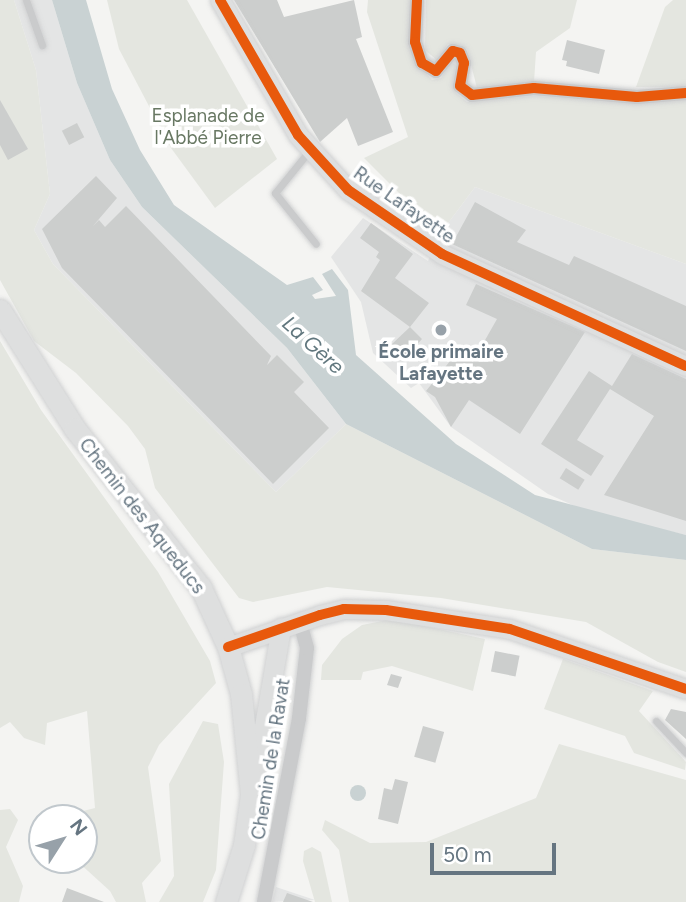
<!DOCTYPE html>
<meta charset="utf-8">
<style>
body{margin:0}
#map{position:relative;width:686px;height:902px;overflow:hidden;background:#f4f4f2;font-family:Figtree,sans-serif}
div>[style]{position:absolute}
.built>*{inset:0;background:#e4e5e5}
.green>*{inset:0;background:#e4e6e0}
.water>*{inset:0;background:#c9d2d3}
.round{border-radius:50%}
.building>*{inset:0;background:#cccecd;transform-origin:0 0}
.roads{filter:drop-shadow(0 0 2px #d0d1d2) drop-shadow(0 0 2px #d0d1d2)}
.lane>*{height:7px;margin:-3.5px;padding:0 3.5px;transform-origin:3.5px;border-radius:3.5px;background:#cacbcc}
.street>*{height:14px;margin:-7px;padding:0 7px;transform-origin:7px;border-radius:7px;background:#cacbcc}
.secondary>*{height:19px;margin:-9.5px;padding:0 9.5px;transform-origin:9.5px;border-radius:9.5px;background:#dedfdf}
.primary>*{height:21px;margin:-10.5px;padding:0 10.5px;transform-origin:10.5px;border-radius:10.5px;background:#dedfdf}
.cycleway>*{height:10px;margin:-5px;padding:0 5px;transform-origin:5px;border-radius:5px;background:#e8590c}
.dots>*{width:19px;height:19px;translate:-50% -50%;box-sizing:border-box;border:4px solid #fff;border-radius:50%}
span{translate:-50% -50%;white-space:nowrap;text-align:center;line-height:1.15;-webkit-text-stroke:7px #fff;paint-order:stroke}
.park-label{font-size:19px;color:#687863}
.street-label{font-size:19px;color:#657581}
.poi-label{font-size:19px;color:#657581;font-weight:700}
.water-label{font-size:21px;color:#61777e;font-style:italic}
.north{position:absolute;left:28px;top:804px;width:70px;height:70px;box-sizing:border-box;background:#fff;border:2px solid #c1c8cd;border-radius:50%;rotate:53deg;font-size:19px;font-weight:700;line-height:28px;text-align:center;color:#657581}
.north::after{content:'';display:block;margin:auto;width:24px;height:32px;background:#97a1a9;clip-path:polygon(50% 0,100% 100%,50% 72%,0 100%)}
.scale{position:absolute;left:430px;top:843px;width:126px;height:32px;box-sizing:border-box;border:4px solid #657581;border-top:0;padding-left:9px;font-size:21px;line-height:24px;white-space:nowrap;color:#657581;-webkit-text-stroke:5px #fff;paint-order:stroke}
</style>
<div id="map">
<div class="built">
<i style="clip-path:polygon(14px 0,52px 0,77px 83px,110px 160px,142px 207px,287px 348px,346px 424px,276px 492px,53px 264px,34px 230px,50px 194px,36px 70px)"></i>
<i style="clip-path:polygon(475px 187px,686px 264px,686px 535px,588px 512px,548px 494px,451px 427px,419px 383px,411px 388px,373px 353px,361px 302px,331px 257px,363px 218px,428px 261px,440px 234px)"></i>
<i style="clip-path:polygon(276px 887px,315px 900px,272px 902px)"></i>
</div>
<div class="green">
<i style="clip-path:polygon(0 0,14px 0,36px 70px,50px 194px,34px 230px,53px 264px,276px 492px,346px 424px,592px 549px,686px 560px,686px 672px,658px 662px,586px 622px,441px 598px,327px 587px,253px 602px,239px 598px,155px 488px,145px 449px,128px 426px,76px 373px,34px 341px,0 280px)"></i>
<i style="clip-path:polygon(107px 0,187px 0,277px 159px,215px 208px,171px 148px,119px 49px)"></i>
<i style="clip-path:polygon(368px 0,411px 0,411px 45px,419px 65px,432px 80px,441px 78px,450px 62px,456px 65px,453px 83px,456px 93px,467px 102px,534px 96px,632px 102px,686px 99px,686px 264px,475px 187px,440px 234px,364px 158px,408px 137px,367px 12px)"></i>
<i style="clip-path:polygon(426px 0,577px 0,570px 28px,536px 52px,534px 82px,477px 88px,467px 49px,448px 44px,438px 61px,425px 50px)"></i>
<i style="clip-path:polygon(673px 0,686px 0,686px 87px,636px 87px,665px 7px)"></i>
<i style="clip-path:polygon(0 341px,41px 410px,158px 572px,210px 661px,216px 683px,159px 745px,148px 767px,161px 861px,142px 883px,146px 902px,116px 902px,110px 891px,77px 861px,84px 860px,84px 818px,71px 814px,95px 808px,87px 711px,47px 723px,45px 745px,24px 738px,10px 722px,0 728px)"></i>
<i style="clip-path:polygon(392px 619px,485px 639px,473px 691px,392px 666px,363px 672px,361px 680px,321px 680px,322px 665px,342px 639px,362px 625px)"></i>
<i style="clip-path:polygon(563px 659px,653px 691px,639px 711px,686px 762px,685px 770px,634px 753px,625px 736px,544px 709px)"></i>
<i style="clip-path:polygon(203px 721px,218px 724px,224px 762px,216px 870px,203px 902px,159px 902px,174px 876px,169px 784px)"></i>
<i style="clip-path:polygon(559px 744px,686px 780px,686px 902px,349px 902px,339px 850px,322px 830px,325px 820px,370px 843px,426px 842px,536px 798px)"></i>
<i style="clip-path:polygon(10px 809px,18px 820px,6px 847px,23px 886px,19px 902px,0 902px,0 810px)"></i>
<i style="clip-path:polygon(312px 847px,321px 852px,332px 902px,315px 902px,303px 861px,304px 851px)"></i>
</div>
<div class="water">
<i style="clip-path:polygon(52px 0,86px 0,112px 89px,140px 150px,174px 205px,287px 285px,313px 277px,323px 290px,312px 295px,315px 299px,336px 296px,322px 274px,332px 269px,348px 290px,356px 355px,456px 444px,535px 495px,686px 535px,686px 560px,592px 549px,346px 424px,287px 348px,142px 207px,110px 160px,77px 83px)"></i>
<i class="round" style="left:350px;top:785px;width:16px;height:16px"></i>
</div>
<div class="building">
<i style="clip-path:polygon(234px 0,277px 0,284px 17px,354px 0,362px 37px,356px 39px,393px 132px,358px 146px,347px 118px,320px 142px)"></i>
<i style="clip-path:polygon(567px 40px,605px 50px,599px 74px,566px 66px,567px 61px,562px 60px)"></i>
<i style="clip-path:polygon(0 100px,28px 149px,8px 160px,0 145px)"></i>
<i style="left:77px;top:123px;width:16px;height:17px;rotate:63deg"></i>
<i style="clip-path:polygon(96px 176px,117px 198px,93px 226px,99px 220px,105px 227px,126px 206px,271px 356px,267px 365px,277px 355px,304px 382px,294px 392px,329px 428px,273px 484px,62px 268px,42px 229px)"></i>
<i style="clip-path:polygon(475px 202px,526px 230px,517px 242px,569px 265px,574px 256px,686px 306px,686px 351px,452px 244px)"></i>
<i style="clip-path:polygon(371px 223px,413px 254px,395px 278px,429px 303px,410px 327px,422px 339px,404px 359px,392px 344px,410px 327px,361px 291px,380px 260px,376px 257px,379px 252px,360px 238px)"></i>
<i style="clip-path:polygon(476px 284px,585px 332px,520px 434px,469px 400px,451px 427px,435px 397px,426px 391px,462px 346px,476px 356px,497px 319px,466px 305px)"></i>
<i style="clip-path:polygon(632px 354px,686px 379px,686px 521px,604px 495px,654px 416px,610px 389px,577px 440px,604px 456px,591px 476px,541px 444px,589px 371px,612px 386px)"></i>
<i style="left:566px;top:468px;width:22px;height:12px;rotate:32deg"></i>
<i style="left:495px;top:651px;width:25px;height:21px;rotate:11deg"></i>
<i style="clip-path:polygon(391px 674px,402px 677px,398px 688px,387px 685px)"></i>
<i style="clip-path:polygon(671px 709px,686px 712px,686px 739px,665px 720px)"></i>
<i style="left:423px;top:726px;width:22px;height:32px;rotate:16deg"></i>
<i style="clip-path:polygon(395px 779px,408px 782px,398px 824px,378px 819px,384px 788px,392px 790px)"></i>
<i style="clip-path:polygon(67px 888px,104px 902px,62px 902px)"></i>
<i style="clip-path:polygon(287px 893px,313px 902px,283px 902px)"></i>
</div>
<div class="roads">
<div class="lane">
<i style="left:26px;top:0;width:48px;rotate:70.4deg"></i>
<i style="left:309px;top:151px;width:54px;rotate:129deg"></i>
<i style="left:275px;top:193px;width:65px;rotate:51.2deg"></i>
<i style="left:656px;top:721px;width:44px;rotate:46.8deg"></i>
</div>
<div class="street">
<i style="left:417px;top:0;width:42px;rotate:92.7deg"></i>
<i style="left:415px;top:42px;width:22px;rotate:72deg"></i>
<i style="left:422px;top:63px;width:16px;rotate:30deg"></i>
<i style="left:436px;top:71px;width:26px;rotate:-50deg"></i>
<i style="left:453px;top:51px;width:7px;rotate:16deg"></i>
<i style="left:460px;top:53px;width:11px;rotate:68deg"></i>
<i style="left:464px;top:63px;width:23px;rotate:100deg"></i>
<i style="left:460px;top:86px;width:15px;rotate:37deg"></i>
<i style="left:472px;top:95px;width:62px;rotate:-6.4deg"></i>
<i style="left:534px;top:88px;width:103px;rotate:5deg"></i>
<i style="left:637px;top:97px;width:49px;rotate:-4.7deg"></i>
<i style="left:264px;top:902px;width:187px;rotate:-79.2deg"></i>
<i style="left:299px;top:718px;width:70px;rotate:-83.5deg"></i>
<i style="left:307px;top:648px;width:28px;rotate:-105deg"></i>
</div>
<div class="secondary">
<i style="left:220px;top:0;width:156px;rotate:60deg"></i>
<i style="left:298px;top:135px;width:74px;rotate:47.7deg"></i>
<i style="left:348px;top:190px;width:114px;rotate:34.2deg"></i>
<i style="left:442px;top:254px;width:268px;rotate:24.7deg"></i>
<i style="left:228px;top:647px;width:97px;rotate:-19.2deg"></i>
<i style="left:320px;top:615px;width:25px;rotate:-14deg"></i>
<i style="left:344px;top:609px;width:42px;rotate:1.4deg"></i>
<i style="left:386px;top:610px;width:125px;rotate:8.7deg"></i>
<i style="left:510px;top:629px;width:186px;rotate:18.8deg"></i>
<i style="left:254px;top:784px;width:159px;rotate:-80.2deg"></i>
</div>
<div class="primary">
<i style="left:0;top:310px;width:141px;rotate:57.8deg"></i>
<i style="left:75px;top:429px;width:203px;rotate:51.6deg"></i>
<i style="left:201px;top:588px;width:65px;rotate:65.4deg"></i>
<i style="left:228px;top:647px;width:49px;rotate:74.5deg"></i>
<i style="left:241px;top:694px;width:101px;rotate:84.3deg"></i>
<i style="left:251px;top:795px;width:50px;rotate:98deg"></i>
<i style="left:244px;top:845px;width:60px;rotate:107.5deg"></i>
</div>
</div>
<div class="cycleway">
<i style="left:220px;top:0;width:156px;rotate:60deg"></i>
<i style="left:298px;top:135px;width:74px;rotate:47.7deg"></i>
<i style="left:348px;top:190px;width:114px;rotate:34.2deg"></i>
<i style="left:442px;top:254px;width:268px;rotate:24.7deg"></i>
<i style="left:417px;top:0;width:42px;rotate:92.7deg"></i>
<i style="left:415px;top:42px;width:22px;rotate:72deg"></i>
<i style="left:422px;top:63px;width:16px;rotate:30deg"></i>
<i style="left:436px;top:71px;width:26px;rotate:-50deg"></i>
<i style="left:453px;top:51px;width:7px;rotate:16deg"></i>
<i style="left:460px;top:53px;width:11px;rotate:68deg"></i>
<i style="left:464px;top:63px;width:23px;rotate:100deg"></i>
<i style="left:460px;top:86px;width:15px;rotate:37deg"></i>
<i style="left:472px;top:95px;width:62px;rotate:-6.4deg"></i>
<i style="left:534px;top:88px;width:103px;rotate:5deg"></i>
<i style="left:637px;top:97px;width:49px;rotate:-4.7deg"></i>
<i style="left:228px;top:647px;width:97px;rotate:-19.2deg"></i>
<i style="left:320px;top:615px;width:25px;rotate:-14deg"></i>
<i style="left:344px;top:609px;width:42px;rotate:1.4deg"></i>
<i style="left:386px;top:610px;width:125px;rotate:8.7deg"></i>
<i style="left:510px;top:629px;width:186px;rotate:18.8deg"></i>
</div>
<div class="dots">
<i style="left:441px;top:330px;background:#97a1a9"></i>
</div>
<div class="park-label">
<span style="left:208px;top:127px">Esplanade de<br>l'Abbé Pierre</span>
</div>
<div class="street-label">
<span style="left:404px;top:205px;rotate:35deg">Rue Lafayette</span>
<span style="left:142px;top:516px;rotate:52deg">Chemin des Aqueducs</span>
<span style="left:271px;top:759px;rotate:-81deg">Chemin de la Ravat</span>
</div>
<div class="poi-label">
<span style="left:441px;top:363px">École primaire<br>Lafayette</span>
</div>
<div class="water-label">
<span style="left:313px;top:345px;rotate:42deg">La Gère</span>
</div>
<div class="north">N</div>
<div class="scale">50 m</div>
</div>
